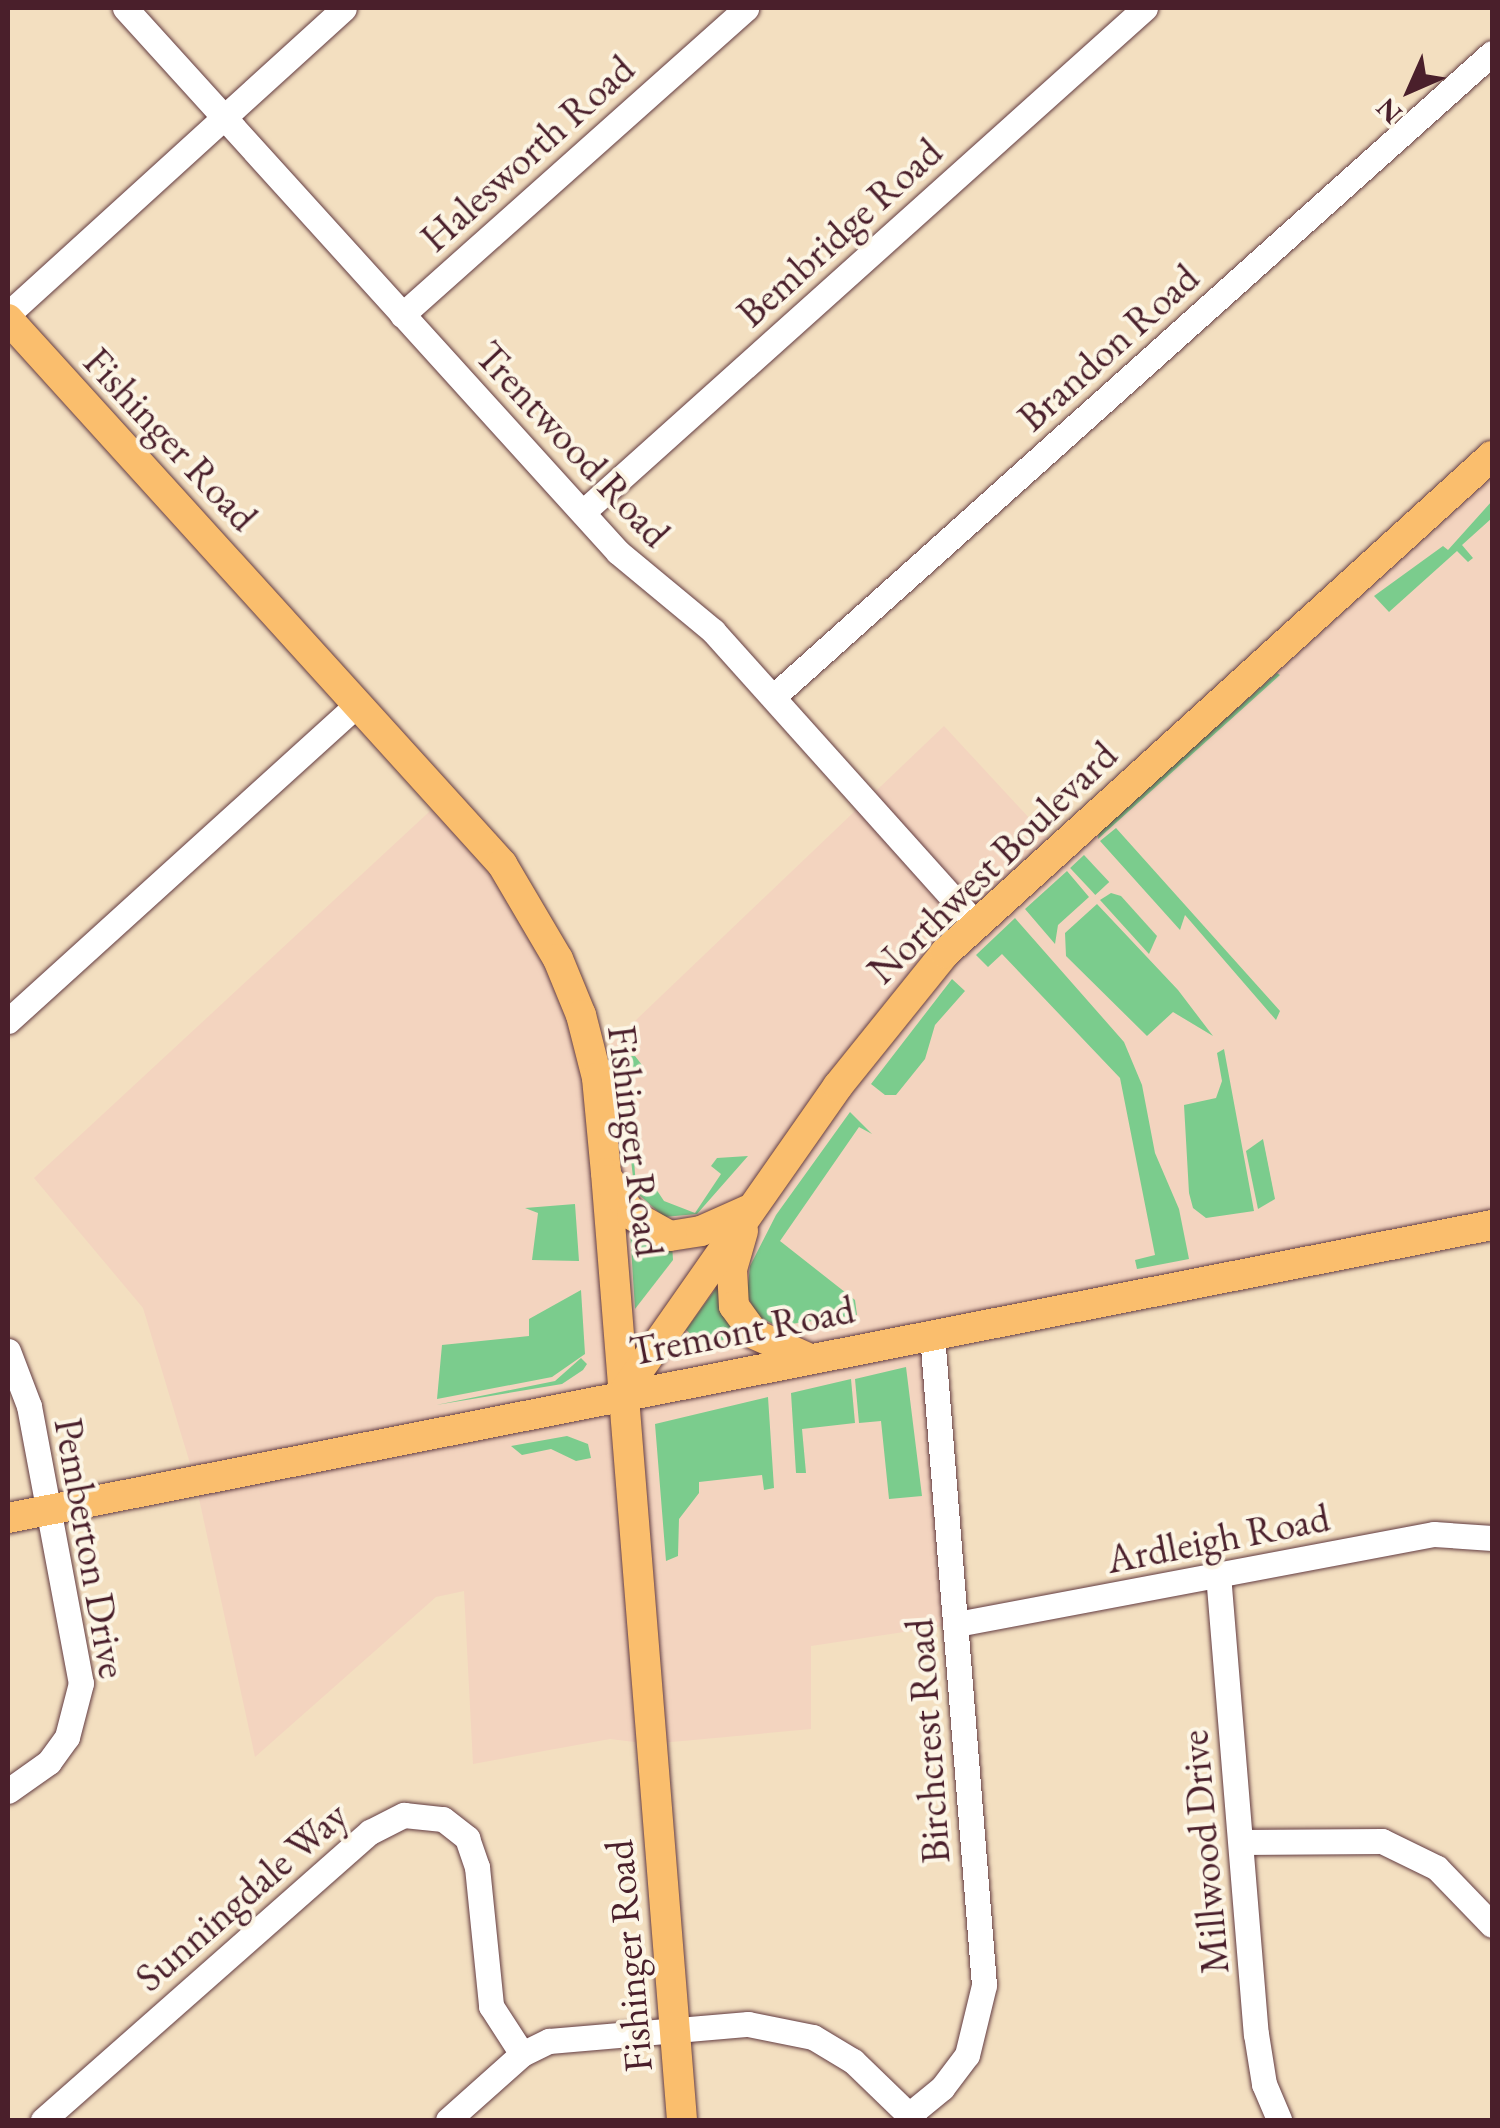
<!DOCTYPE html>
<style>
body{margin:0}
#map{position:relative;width:1500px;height:2128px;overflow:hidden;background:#f3dfc0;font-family:"EB Garamond",serif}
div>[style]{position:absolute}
.built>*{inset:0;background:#f3d4bf}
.green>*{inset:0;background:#7bcc8d;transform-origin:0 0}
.roads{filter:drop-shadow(0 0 2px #633c41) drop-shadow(0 0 2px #633c41)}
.minor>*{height:25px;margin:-12.5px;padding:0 12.5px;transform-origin:12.5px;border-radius:12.5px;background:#fff}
.major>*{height:30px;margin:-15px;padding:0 15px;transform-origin:15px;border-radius:15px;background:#fabe6d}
span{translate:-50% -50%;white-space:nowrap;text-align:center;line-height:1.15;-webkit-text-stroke:8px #fcf5e5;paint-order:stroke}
.street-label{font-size:40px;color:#4a1f2b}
.frame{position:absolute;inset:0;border:10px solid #4a1f2b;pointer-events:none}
.north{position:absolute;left:1360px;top:40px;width:100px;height:100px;-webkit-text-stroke:8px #fcf5e5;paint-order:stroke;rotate:225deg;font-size:28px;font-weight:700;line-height:40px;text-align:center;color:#4a1f2b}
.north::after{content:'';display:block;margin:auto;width:35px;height:45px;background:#4a1f2b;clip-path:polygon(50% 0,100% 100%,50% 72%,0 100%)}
</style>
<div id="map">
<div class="built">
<i style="clip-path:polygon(1492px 456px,1492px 1225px,932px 1335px,957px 1624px,811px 1646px,811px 1729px,650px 1744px,610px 1739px,473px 1764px,464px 1591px,436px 1597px,255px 1757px,195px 1480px,143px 1308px,34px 1178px,443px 799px,502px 864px,593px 1061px,944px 726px,1057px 848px)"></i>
</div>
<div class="green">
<i style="clip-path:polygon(1492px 501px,1492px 518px,1462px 545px,1473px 558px,1468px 562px,1457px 551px,1389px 612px,1374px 596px,1443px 546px,1448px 550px)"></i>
<i style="clip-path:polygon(1277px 673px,1280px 675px,1098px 839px,1099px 831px)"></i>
<i style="clip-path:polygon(1116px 828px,1280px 1011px,1276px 1020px,1185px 915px,1180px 930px,1100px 841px)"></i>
<i style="left:1084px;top:855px;width:37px;height:19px;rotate:47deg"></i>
<i style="clip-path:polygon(1067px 871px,1089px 897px,1058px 925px,1055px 944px,1025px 909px)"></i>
<i style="clip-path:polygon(1111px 893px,1121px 896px,1157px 936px,1149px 954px,1100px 900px)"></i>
<i style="clip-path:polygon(1097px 904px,1178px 990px,1213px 1036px,1173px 1012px,1147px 1036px,1066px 956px,1065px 933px)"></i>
<i style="clip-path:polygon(1015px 918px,1124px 1042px,1142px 1085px,1155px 1153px,1179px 1209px,1189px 1259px,1137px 1269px,1135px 1260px,1155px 1255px,1120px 1078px,1002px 954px,988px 967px,976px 955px)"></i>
<i style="clip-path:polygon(952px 979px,965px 991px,935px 1025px,925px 1059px,896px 1095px,885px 1095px,871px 1084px)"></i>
<i style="clip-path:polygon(1224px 1049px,1254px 1211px,1206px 1218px,1193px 1208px,1189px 1193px,1184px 1105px,1216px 1098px,1222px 1081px,1217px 1053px)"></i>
<i style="clip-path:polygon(619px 1056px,635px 1056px,642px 1065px,627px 1072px,636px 1186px,654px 1186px,664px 1201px,695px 1213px,721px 1174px,711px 1166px,717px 1158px,748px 1156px,697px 1214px,664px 1217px,637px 1193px,634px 1186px)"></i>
<i style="clip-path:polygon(850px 1112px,872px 1134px,859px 1127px,780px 1241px,855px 1300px,857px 1315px,776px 1326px,757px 1315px,747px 1295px,750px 1266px,776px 1215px)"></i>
<i style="clip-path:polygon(1263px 1139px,1275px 1199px,1258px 1209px,1246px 1151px)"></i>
<i style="clip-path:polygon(575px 1204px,579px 1261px,532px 1260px,538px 1213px,525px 1208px)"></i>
<i style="clip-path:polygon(630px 1231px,672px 1244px,673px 1260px,635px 1309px)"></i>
<i style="clip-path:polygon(717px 1287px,740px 1332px,736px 1338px,687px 1346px,692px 1335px,686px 1330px)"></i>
<i style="clip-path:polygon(581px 1290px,585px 1354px,552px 1377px,437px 1399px,442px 1345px,529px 1336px,529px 1319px)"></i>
<i style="clip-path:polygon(581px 1358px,587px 1364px,583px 1370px,562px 1384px,436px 1405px,555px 1381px)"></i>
<i style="clip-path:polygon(906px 1367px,922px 1496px,889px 1499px,881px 1421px,859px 1423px,855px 1379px)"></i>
<i style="clip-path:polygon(851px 1379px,855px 1423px,802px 1429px,806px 1473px,796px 1473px,791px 1393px)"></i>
<i style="clip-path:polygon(768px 1397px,774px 1488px,764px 1490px,762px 1475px,699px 1482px,699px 1493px,679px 1519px,678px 1556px,666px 1561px,655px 1424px)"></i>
<i style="clip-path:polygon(567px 1436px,588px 1444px,591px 1458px,576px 1461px,551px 1449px,522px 1455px,511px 1446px)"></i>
</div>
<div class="roads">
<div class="minor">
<i style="left:125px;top:8px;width:734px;rotate:47.82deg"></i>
<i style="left:618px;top:552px;width:124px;rotate:39.7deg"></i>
<i style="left:713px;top:631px;width:392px;rotate:48.1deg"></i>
<i style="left:8px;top:314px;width:454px;rotate:-42.3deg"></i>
<i style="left:402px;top:315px;width:461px;rotate:-41.7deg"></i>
<i style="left:583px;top:512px;width:755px;rotate:-41.89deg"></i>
<i style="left:773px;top:697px;width:965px;rotate:-41.85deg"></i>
<i style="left:8px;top:1021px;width:472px;rotate:-42.2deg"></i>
<i style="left:8px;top:1351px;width:59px;rotate:69.1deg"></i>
<i style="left:29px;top:1406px;width:282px;rotate:79.4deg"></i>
<i style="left:81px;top:1683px;width:56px;rotate:104.5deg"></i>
<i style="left:67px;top:1737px;width:31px;rotate:126deg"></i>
<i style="left:49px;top:1762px;width:50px;rotate:144.7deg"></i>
<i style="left:1218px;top:1574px;width:462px;rotate:85.3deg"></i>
<i style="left:1256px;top:2034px;width:51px;rotate:80.9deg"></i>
<i style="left:1264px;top:2084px;width:39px;rotate:67deg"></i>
<i style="left:957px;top:1624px;width:485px;rotate:-10.7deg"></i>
<i style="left:1434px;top:1534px;width:58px;rotate:3.9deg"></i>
<i style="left:1241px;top:1842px;width:141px;rotate:-0.4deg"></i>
<i style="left:1382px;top:1841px;width:61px;rotate:26.1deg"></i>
<i style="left:1437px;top:1868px;width:79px;rotate:46deg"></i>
<i style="left:909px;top:2115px;width:43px;rotate:-39.3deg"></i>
<i style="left:942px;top:2088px;width:41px;rotate:-52.9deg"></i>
<i style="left:967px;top:2055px;width:72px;rotate:-76.3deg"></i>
<i style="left:984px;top:1985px;width:652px;rotate:-94.57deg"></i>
<i style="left:43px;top:2120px;width:436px;rotate:-41.4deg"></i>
<i style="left:370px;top:1832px;width:38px;rotate:-27deg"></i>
<i style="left:404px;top:1815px;width:39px;rotate:6deg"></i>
<i style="left:443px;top:1819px;width:31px;rotate:38deg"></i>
<i style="left:467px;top:1838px;width:31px;rotate:71deg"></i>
<i style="left:477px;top:1867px;width:140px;rotate:84.2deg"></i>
<i style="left:491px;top:2006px;width:57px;rotate:57.1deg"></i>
<i style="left:448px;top:2120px;width:99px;rotate:-41.7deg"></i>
<i style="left:522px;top:2054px;width:30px;rotate:-26deg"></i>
<i style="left:549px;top:2041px;width:200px;rotate:-4.9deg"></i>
<i style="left:748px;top:2024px;width:66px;rotate:11.3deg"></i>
<i style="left:813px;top:2037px;width:47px;rotate:31deg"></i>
<i style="left:853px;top:2061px;width:85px;rotate:44deg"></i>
</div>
<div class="major">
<i style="left:8px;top:319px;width:736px;rotate:47.81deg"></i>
<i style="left:502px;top:864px;width:110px;rotate:59.5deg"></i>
<i style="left:558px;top:959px;width:61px;rotate:67.7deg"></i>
<i style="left:581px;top:1015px;width:65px;rotate:75.7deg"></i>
<i style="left:597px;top:1078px;width:95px;rotate:84.6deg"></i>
<i style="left:606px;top:1173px;width:950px;rotate:85.41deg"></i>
<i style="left:609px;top:1180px;width:42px;rotate:56.7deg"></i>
<i style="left:632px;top:1215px;width:43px;rotate:28.9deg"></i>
<i style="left:670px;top:1236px;width:31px;rotate:-9deg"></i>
<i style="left:701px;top:1231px;width:51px;rotate:-24.1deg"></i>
<i style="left:743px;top:1231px;width:40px;rotate:106deg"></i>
<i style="left:732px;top:1269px;width:37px;rotate:87deg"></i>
<i style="left:734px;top:1306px;width:34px;rotate:54deg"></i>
<i style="left:754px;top:1334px;width:57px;rotate:23.9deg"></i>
<i style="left:623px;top:1393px;width:375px;rotate:-55deg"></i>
<i style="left:838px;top:1086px;width:171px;rotate:-51.2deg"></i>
<i style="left:945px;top:953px;width:739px;rotate:-42.26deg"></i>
<i style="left:8px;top:1518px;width:1513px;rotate:-11.17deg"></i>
</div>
</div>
<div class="street-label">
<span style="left:527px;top:153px;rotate:-42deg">Halesworth Road</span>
<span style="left:839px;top:232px;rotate:-42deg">Bembridge Road</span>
<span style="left:1108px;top:347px;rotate:-42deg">Brandon Road</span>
<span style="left:171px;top:439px;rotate:47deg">Fishinger Road</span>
<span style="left:573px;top:444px;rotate:47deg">Trentwood Road</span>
<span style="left:992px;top:862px;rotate:-44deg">Northwest Boulevard</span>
<span style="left:636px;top:1141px;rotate:83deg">Fishinger Road</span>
<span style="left:742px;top:1330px;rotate:-11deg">Tremont Road</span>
<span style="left:1218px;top:1538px;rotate:-11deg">Ardleigh Road</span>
<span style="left:91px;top:1548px;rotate:80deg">Pemberton Drive</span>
<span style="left:927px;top:1741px;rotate:-94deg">Birchcrest Road</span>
<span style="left:1204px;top:1852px;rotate:-95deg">Millwood Drive</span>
<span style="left:241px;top:1896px;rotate:-41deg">Sunningdale Way</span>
<span style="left:628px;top:1956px;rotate:-95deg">Fishinger Road</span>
</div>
<div class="frame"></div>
<div class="north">N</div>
</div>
